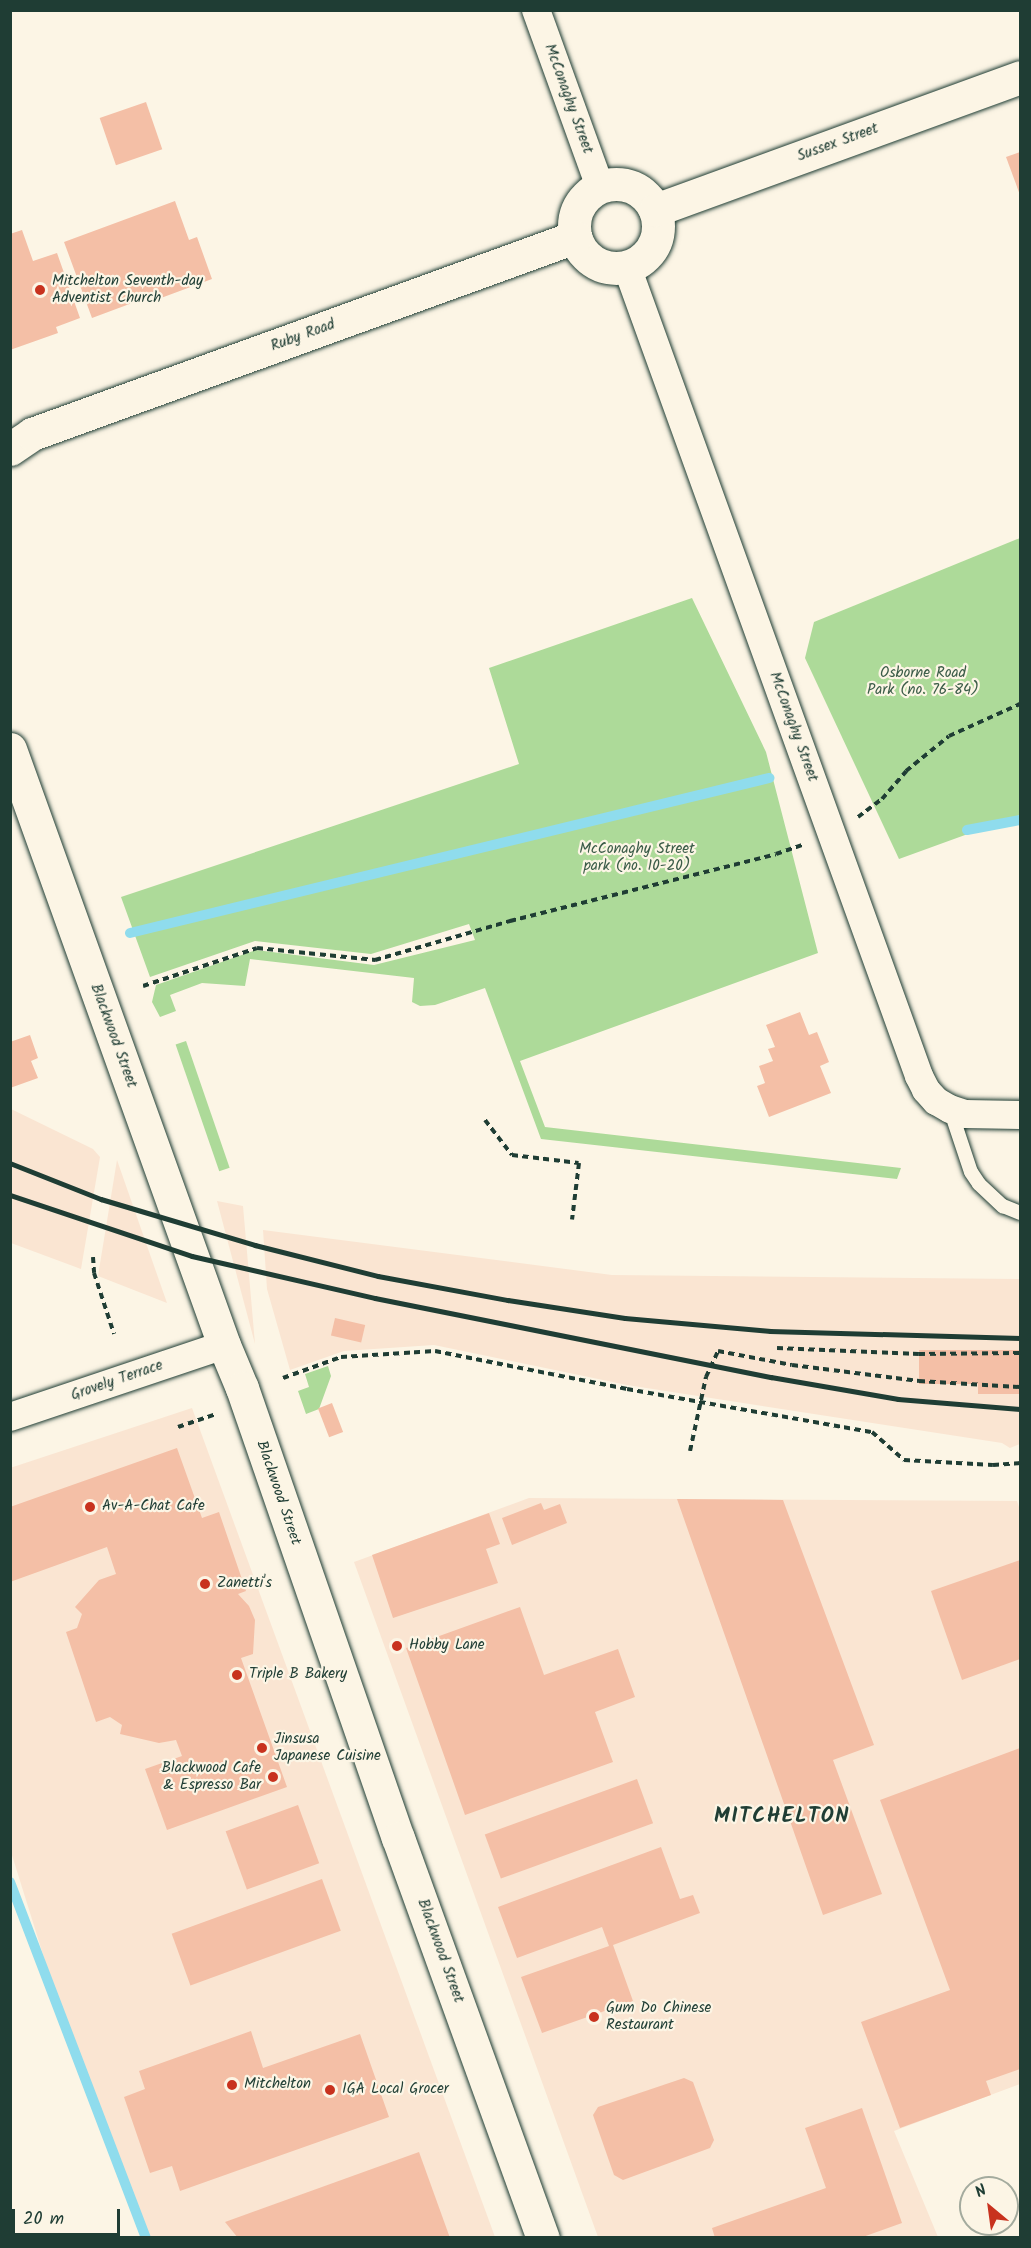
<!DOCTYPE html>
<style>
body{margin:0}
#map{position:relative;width:1031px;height:2248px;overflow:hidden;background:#fcf5e5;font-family:Kalam,sans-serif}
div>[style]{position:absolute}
.built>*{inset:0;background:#fae5d2}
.green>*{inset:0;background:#adda99;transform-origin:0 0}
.stream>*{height:10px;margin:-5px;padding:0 5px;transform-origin:5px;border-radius:5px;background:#8fdced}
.building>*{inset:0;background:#f4bfa6;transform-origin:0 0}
.path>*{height:4px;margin-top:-2px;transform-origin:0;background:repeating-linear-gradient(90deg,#1f3d34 0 6px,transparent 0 10.5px)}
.roads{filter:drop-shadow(0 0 2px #1f3d34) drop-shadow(0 0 2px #1f3d34)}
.lane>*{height:14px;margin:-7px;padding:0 7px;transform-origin:7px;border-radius:7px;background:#fcf5e5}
.street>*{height:28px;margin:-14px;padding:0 14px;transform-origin:14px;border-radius:14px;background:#fcf5e5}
.secondary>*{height:33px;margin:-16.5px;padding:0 16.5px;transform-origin:16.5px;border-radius:16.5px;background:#fcf5e5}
.secondary>.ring{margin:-16.5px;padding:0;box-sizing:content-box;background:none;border:33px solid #fcf5e5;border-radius:50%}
.rail>*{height:4.5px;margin:-2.25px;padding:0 2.25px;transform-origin:2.25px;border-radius:2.25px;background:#1f3d34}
.dots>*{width:16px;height:16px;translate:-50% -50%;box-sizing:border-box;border:3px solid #fcf5e5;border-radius:50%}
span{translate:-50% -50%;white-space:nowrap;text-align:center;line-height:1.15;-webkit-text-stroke:4.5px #fcf5e5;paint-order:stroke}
.street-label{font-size:15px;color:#1f3d34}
.poi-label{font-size:15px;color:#1f3d34}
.left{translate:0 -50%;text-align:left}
.right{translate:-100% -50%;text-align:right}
.park-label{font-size:15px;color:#3b5c48}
.district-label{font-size:21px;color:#1f3d34;font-weight:700;letter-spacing:1.5px}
.frame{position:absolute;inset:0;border:12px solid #1f3d34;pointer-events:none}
.north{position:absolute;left:959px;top:2176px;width:60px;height:60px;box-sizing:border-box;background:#fcf5e5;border:2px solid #a4ab9e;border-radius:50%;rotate:331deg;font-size:16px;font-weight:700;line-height:24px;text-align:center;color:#1f3d34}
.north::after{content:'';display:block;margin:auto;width:21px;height:27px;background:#c8321e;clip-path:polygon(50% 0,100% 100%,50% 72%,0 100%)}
.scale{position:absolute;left:12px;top:2209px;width:108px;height:27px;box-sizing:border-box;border:3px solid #1f3d34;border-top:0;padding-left:8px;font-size:18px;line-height:21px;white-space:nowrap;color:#1f3d34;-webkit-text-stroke:4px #fcf5e5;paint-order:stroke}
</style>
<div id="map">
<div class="built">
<i style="clip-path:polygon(11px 1109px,93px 1149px,100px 1157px,81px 1269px,11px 1243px)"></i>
<i style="clip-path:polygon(117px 1160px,167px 1303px,98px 1276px)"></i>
<i style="clip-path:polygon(217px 1201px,243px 1206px,255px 1344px)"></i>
<i style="clip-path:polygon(263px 1230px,612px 1275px,1020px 1279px,1020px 1444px,1010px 1448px,1002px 1443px,627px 1385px,434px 1345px,344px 1351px,290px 1370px,267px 1289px)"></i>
<i style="clip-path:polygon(192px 1408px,495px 2237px,146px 2237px,65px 2025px,11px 1852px,10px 1468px)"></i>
<i style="clip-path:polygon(529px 1498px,1017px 1501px,1020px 1510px,1020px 2084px,894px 2131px,938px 2237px,598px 2237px,354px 1562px)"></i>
</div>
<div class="green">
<i style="clip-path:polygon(1020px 538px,1020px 815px,899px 859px,805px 658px,814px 622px)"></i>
<i style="clip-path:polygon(692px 598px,766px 752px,818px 953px,520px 1061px,545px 1127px,901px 1168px,897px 1179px,541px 1139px,485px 988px,435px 1005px,420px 1006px,412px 1002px,414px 978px,250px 959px,245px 986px,202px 983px,170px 995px,176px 1011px,160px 1017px,152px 1002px,156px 985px,256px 950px,374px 965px,475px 940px,469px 924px,371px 954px,255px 941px,150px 977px,121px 897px,519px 764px,489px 668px)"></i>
<i style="left:186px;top:1041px;width:134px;height:11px;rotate:71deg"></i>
<i style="clip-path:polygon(328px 1366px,331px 1376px,319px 1409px,306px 1414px,298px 1391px,309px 1387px,305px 1374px)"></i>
</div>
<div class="stream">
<i style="left:967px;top:830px;width:54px;rotate:-10.7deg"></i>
<i style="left:130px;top:933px;width:658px;rotate:-13.63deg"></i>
<i style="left:10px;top:1882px;width:381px;rotate:69.1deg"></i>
</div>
<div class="building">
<i style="left:146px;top:102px;width:50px;height:49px;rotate:71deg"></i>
<i style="clip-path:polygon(1020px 152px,1020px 195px,1006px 157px)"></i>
<i style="clip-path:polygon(175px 201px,189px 240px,197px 237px,212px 279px,161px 298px,159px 293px,92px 318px,64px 242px)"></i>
<i style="clip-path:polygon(22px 230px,33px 261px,57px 253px,80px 318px,56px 327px,58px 333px,10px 350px,10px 234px)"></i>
<i style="clip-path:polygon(800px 1012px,809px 1035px,817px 1032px,829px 1062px,820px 1066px,831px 1093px,769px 1117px,757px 1086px,765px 1083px,759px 1066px,773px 1061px,768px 1049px,775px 1047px,766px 1025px)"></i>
<i style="clip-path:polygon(30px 1035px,38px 1058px,31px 1061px,38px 1078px,10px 1088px,10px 1042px)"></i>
<i style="left:335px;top:1318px;width:31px;height:18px;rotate:13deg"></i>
<i style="clip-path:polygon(919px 1350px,1020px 1350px,1020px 1394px,978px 1394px,978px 1384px,919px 1384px)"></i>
<i style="left:332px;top:1403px;width:31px;height:15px;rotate:69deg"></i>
<i style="clip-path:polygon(177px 1448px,202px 1518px,219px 1512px,246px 1591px,238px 1594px,249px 1606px,255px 1620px,253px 1654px,241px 1658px,287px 1787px,167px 1830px,145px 1769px,182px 1756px,176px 1740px,159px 1743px,120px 1734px,122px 1725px,110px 1717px,96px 1722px,66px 1632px,77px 1628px,82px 1614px,75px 1607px,99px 1580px,116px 1574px,107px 1547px,10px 1582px,10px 1507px)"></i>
<i style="clip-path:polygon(677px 1499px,783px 1500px,874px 1745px,833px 1760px,882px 1894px,823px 1915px)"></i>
<i style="clip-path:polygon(541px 1503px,544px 1510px,560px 1504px,567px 1523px,512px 1545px,502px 1518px)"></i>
<i style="clip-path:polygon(489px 1513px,500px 1544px,486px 1549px,498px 1583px,393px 1618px,372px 1555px)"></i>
<i style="clip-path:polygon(1020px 1560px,1020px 1659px,962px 1680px,931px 1591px)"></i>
<i style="clip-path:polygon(520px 1607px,544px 1675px,618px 1649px,635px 1697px,595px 1712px,613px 1762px,465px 1815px,406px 1648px)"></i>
<i style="clip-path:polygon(1020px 1748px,1020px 2069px,986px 2081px,991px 2095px,900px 2128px,861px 2022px,950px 1990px,880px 1800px)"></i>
<i style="left:637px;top:1779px;width:47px;height:162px;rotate:70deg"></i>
<i style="left:298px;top:1805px;width:62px;height:77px;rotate:70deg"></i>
<i style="clip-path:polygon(661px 1847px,680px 1899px,693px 1895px,700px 1913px,613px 1945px,633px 2001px,542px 2033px,521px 1977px,609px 1946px,602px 1927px,517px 1958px,498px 1907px)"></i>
<i style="left:322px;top:1879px;width:55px;height:160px;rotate:70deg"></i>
<i style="clip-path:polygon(251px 2031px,263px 2068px,360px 2034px,389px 2117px,180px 2191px,172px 2166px,150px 2173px,124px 2097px,145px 2089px,139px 2071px)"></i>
<i style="clip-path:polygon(684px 2078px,693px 2082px,714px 2140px,710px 2148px,623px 2180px,614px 2175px,593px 2115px,598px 2107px)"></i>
<i style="clip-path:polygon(862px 2108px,902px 2223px,860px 2238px,715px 2238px,712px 2228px,826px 2188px,805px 2128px)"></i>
<i style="clip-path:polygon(419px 2152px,450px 2238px,238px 2238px,225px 2222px)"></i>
</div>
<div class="path">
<i style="left:858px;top:817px;width:30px;rotate:-37deg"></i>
<i style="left:882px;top:799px;width:37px;rotate:-49deg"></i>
<i style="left:906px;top:771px;width:55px;rotate:-39.1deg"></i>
<i style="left:949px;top:736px;width:78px;rotate:-24.3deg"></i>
<i style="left:143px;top:986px;width:120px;rotate:-18.4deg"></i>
<i style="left:257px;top:948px;width:119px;rotate:5.8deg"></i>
<i style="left:375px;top:960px;width:141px;rotate:-16.1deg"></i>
<i style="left:510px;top:921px;width:274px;rotate:-14.1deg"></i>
<i style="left:776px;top:854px;width:28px;rotate:-19deg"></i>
<i style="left:485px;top:1120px;width:44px;rotate:52.4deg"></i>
<i style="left:512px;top:1155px;width:67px;rotate:6.8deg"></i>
<i style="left:579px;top:1163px;width:57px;rotate:97deg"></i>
<i style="left:93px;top:1257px;width:16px;rotate:86deg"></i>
<i style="left:94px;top:1273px;width:64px;rotate:71.8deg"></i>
<i style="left:777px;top:1348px;width:142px;rotate:2.4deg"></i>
<i style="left:919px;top:1354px;width:101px;rotate:-0.6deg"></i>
<i style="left:283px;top:1378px;width:62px;rotate:-19.9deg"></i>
<i style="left:341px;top:1357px;width:94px;rotate:-3.7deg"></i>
<i style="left:435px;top:1351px;width:196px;rotate:11.2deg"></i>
<i style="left:627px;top:1389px;width:249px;rotate:10deg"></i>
<i style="left:872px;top:1432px;width:43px;rotate:41.2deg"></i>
<i style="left:904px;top:1460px;width:89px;rotate:3.2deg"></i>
<i style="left:993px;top:1465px;width:27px;rotate:-4deg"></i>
<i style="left:178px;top:1427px;width:40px;rotate:-18.9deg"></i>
<i style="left:690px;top:1451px;width:76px;rotate:-77.8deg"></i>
<i style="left:706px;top:1377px;width:29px;rotate:-65deg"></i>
<i style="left:718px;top:1351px;width:75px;rotate:10.7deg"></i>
<i style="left:792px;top:1365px;width:128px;rotate:7.2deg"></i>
<i style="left:919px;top:1381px;width:101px;rotate:3.4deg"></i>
</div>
<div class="roads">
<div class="lane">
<i style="left:950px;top:1109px;width:66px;rotate:71.6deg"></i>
<i style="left:971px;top:1172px;width:14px;rotate:56deg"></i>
<i style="left:979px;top:1184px;width:33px;rotate:43deg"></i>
<i style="left:1003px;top:1206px;width:18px;rotate:22deg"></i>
</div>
<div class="street">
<i style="left:536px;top:10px;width:188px;rotate:70.1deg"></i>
<i style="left:627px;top:267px;width:860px;rotate:70.15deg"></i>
<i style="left:919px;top:1076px;width:16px;rotate:63deg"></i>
<i style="left:926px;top:1090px;width:15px;rotate:48deg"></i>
<i style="left:936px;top:1101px;width:16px;rotate:30deg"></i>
<i style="left:950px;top:1109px;width:16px;rotate:18deg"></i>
<i style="left:965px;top:1114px;width:55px;rotate:1deg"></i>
<i style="left:10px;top:1417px;width:226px;rotate:-18.6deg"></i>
</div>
<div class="secondary">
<i class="ring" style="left:574px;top:184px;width:51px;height:51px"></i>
<i style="left:655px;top:210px;width:388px;rotate:-20deg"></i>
<i style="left:10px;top:449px;width:27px;rotate:-34deg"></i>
<i style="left:32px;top:434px;width:578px;rotate:-19.94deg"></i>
<i style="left:10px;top:749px;width:633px;rotate:70.25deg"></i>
<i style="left:224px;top:1345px;width:47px;rotate:67.3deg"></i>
<i style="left:242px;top:1388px;width:476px;rotate:70.9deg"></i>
<i style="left:398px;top:1838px;width:425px;rotate:70.1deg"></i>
</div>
</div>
<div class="rail">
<i style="left:10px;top:1163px;width:98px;rotate:21.6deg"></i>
<i style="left:101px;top:1199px;width:161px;rotate:16.6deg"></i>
<i style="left:255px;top:1245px;width:127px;rotate:14.1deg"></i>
<i style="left:378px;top:1276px;width:132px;rotate:10.5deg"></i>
<i style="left:508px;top:1300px;width:118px;rotate:8.7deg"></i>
<i style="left:625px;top:1318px;width:146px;rotate:5.1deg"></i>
<i style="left:770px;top:1331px;width:250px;rotate:1.6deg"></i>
<i style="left:10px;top:1195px;width:192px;rotate:18.5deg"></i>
<i style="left:192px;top:1256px;width:188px;rotate:12.9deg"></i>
<i style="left:375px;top:1298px;width:404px;rotate:11.3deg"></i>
<i style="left:771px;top:1377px;width:129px;rotate:9.8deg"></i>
<i style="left:898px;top:1399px;width:122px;rotate:4.7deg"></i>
</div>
<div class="dots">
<i style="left:40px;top:290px;background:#c8321e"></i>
<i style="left:90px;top:1507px;background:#c8321e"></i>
<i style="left:205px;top:1584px;background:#c8321e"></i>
<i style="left:397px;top:1646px;background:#c8321e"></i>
<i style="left:237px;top:1675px;background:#c8321e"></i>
<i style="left:262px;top:1748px;background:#c8321e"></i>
<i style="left:273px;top:1777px;background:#c8321e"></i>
<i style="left:594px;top:2017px;background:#c8321e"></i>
<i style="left:232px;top:2085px;background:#c8321e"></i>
<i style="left:330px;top:2090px;background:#c8321e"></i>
</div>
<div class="street-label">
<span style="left:568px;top:99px;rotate:70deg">McConaghy Street</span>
<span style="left:838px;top:143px;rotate:-20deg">Sussex Street</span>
<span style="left:303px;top:336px;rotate:-20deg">Ruby Road</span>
<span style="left:793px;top:727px;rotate:70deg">McConaghy Street</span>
<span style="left:113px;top:1036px;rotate:70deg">Blackwood Street</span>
<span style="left:117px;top:1381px;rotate:-19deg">Grovely Terrace</span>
<span style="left:278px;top:1493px;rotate:71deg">Blackwood Street</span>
<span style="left:440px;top:1951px;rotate:70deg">Blackwood Street</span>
</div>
<div class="poi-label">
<span class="left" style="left:52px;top:290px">Mitchelton Seventh-day<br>Adventist Church</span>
<span class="left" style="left:102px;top:1507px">Av-A-Chat Cafe</span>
<span class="left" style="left:217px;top:1584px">Zanetti's</span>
<span class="left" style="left:409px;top:1646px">Hobby Lane</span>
<span class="left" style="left:249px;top:1675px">Triple B Bakery</span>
<span class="left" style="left:274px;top:1748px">Jinsusa<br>Japanese Cuisine</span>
<span class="right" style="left:261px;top:1777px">Blackwood Cafe<br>&amp; Espresso Bar</span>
<span class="left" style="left:606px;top:2017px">Gum Do Chinese<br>Restaurant</span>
<span class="left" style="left:244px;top:2085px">Mitchelton</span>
<span class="left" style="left:342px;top:2090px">IGA Local Grocer</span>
</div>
<div class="park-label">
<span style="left:923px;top:682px">Osborne Road<br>Park (no. 76-84)</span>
<span style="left:637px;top:858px">McConaghy Street<br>park (no. 10-20)</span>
</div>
<div class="district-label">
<span style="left:782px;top:1817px">MITCHELTON</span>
</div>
<div class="frame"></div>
<div class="north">N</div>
<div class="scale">20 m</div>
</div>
